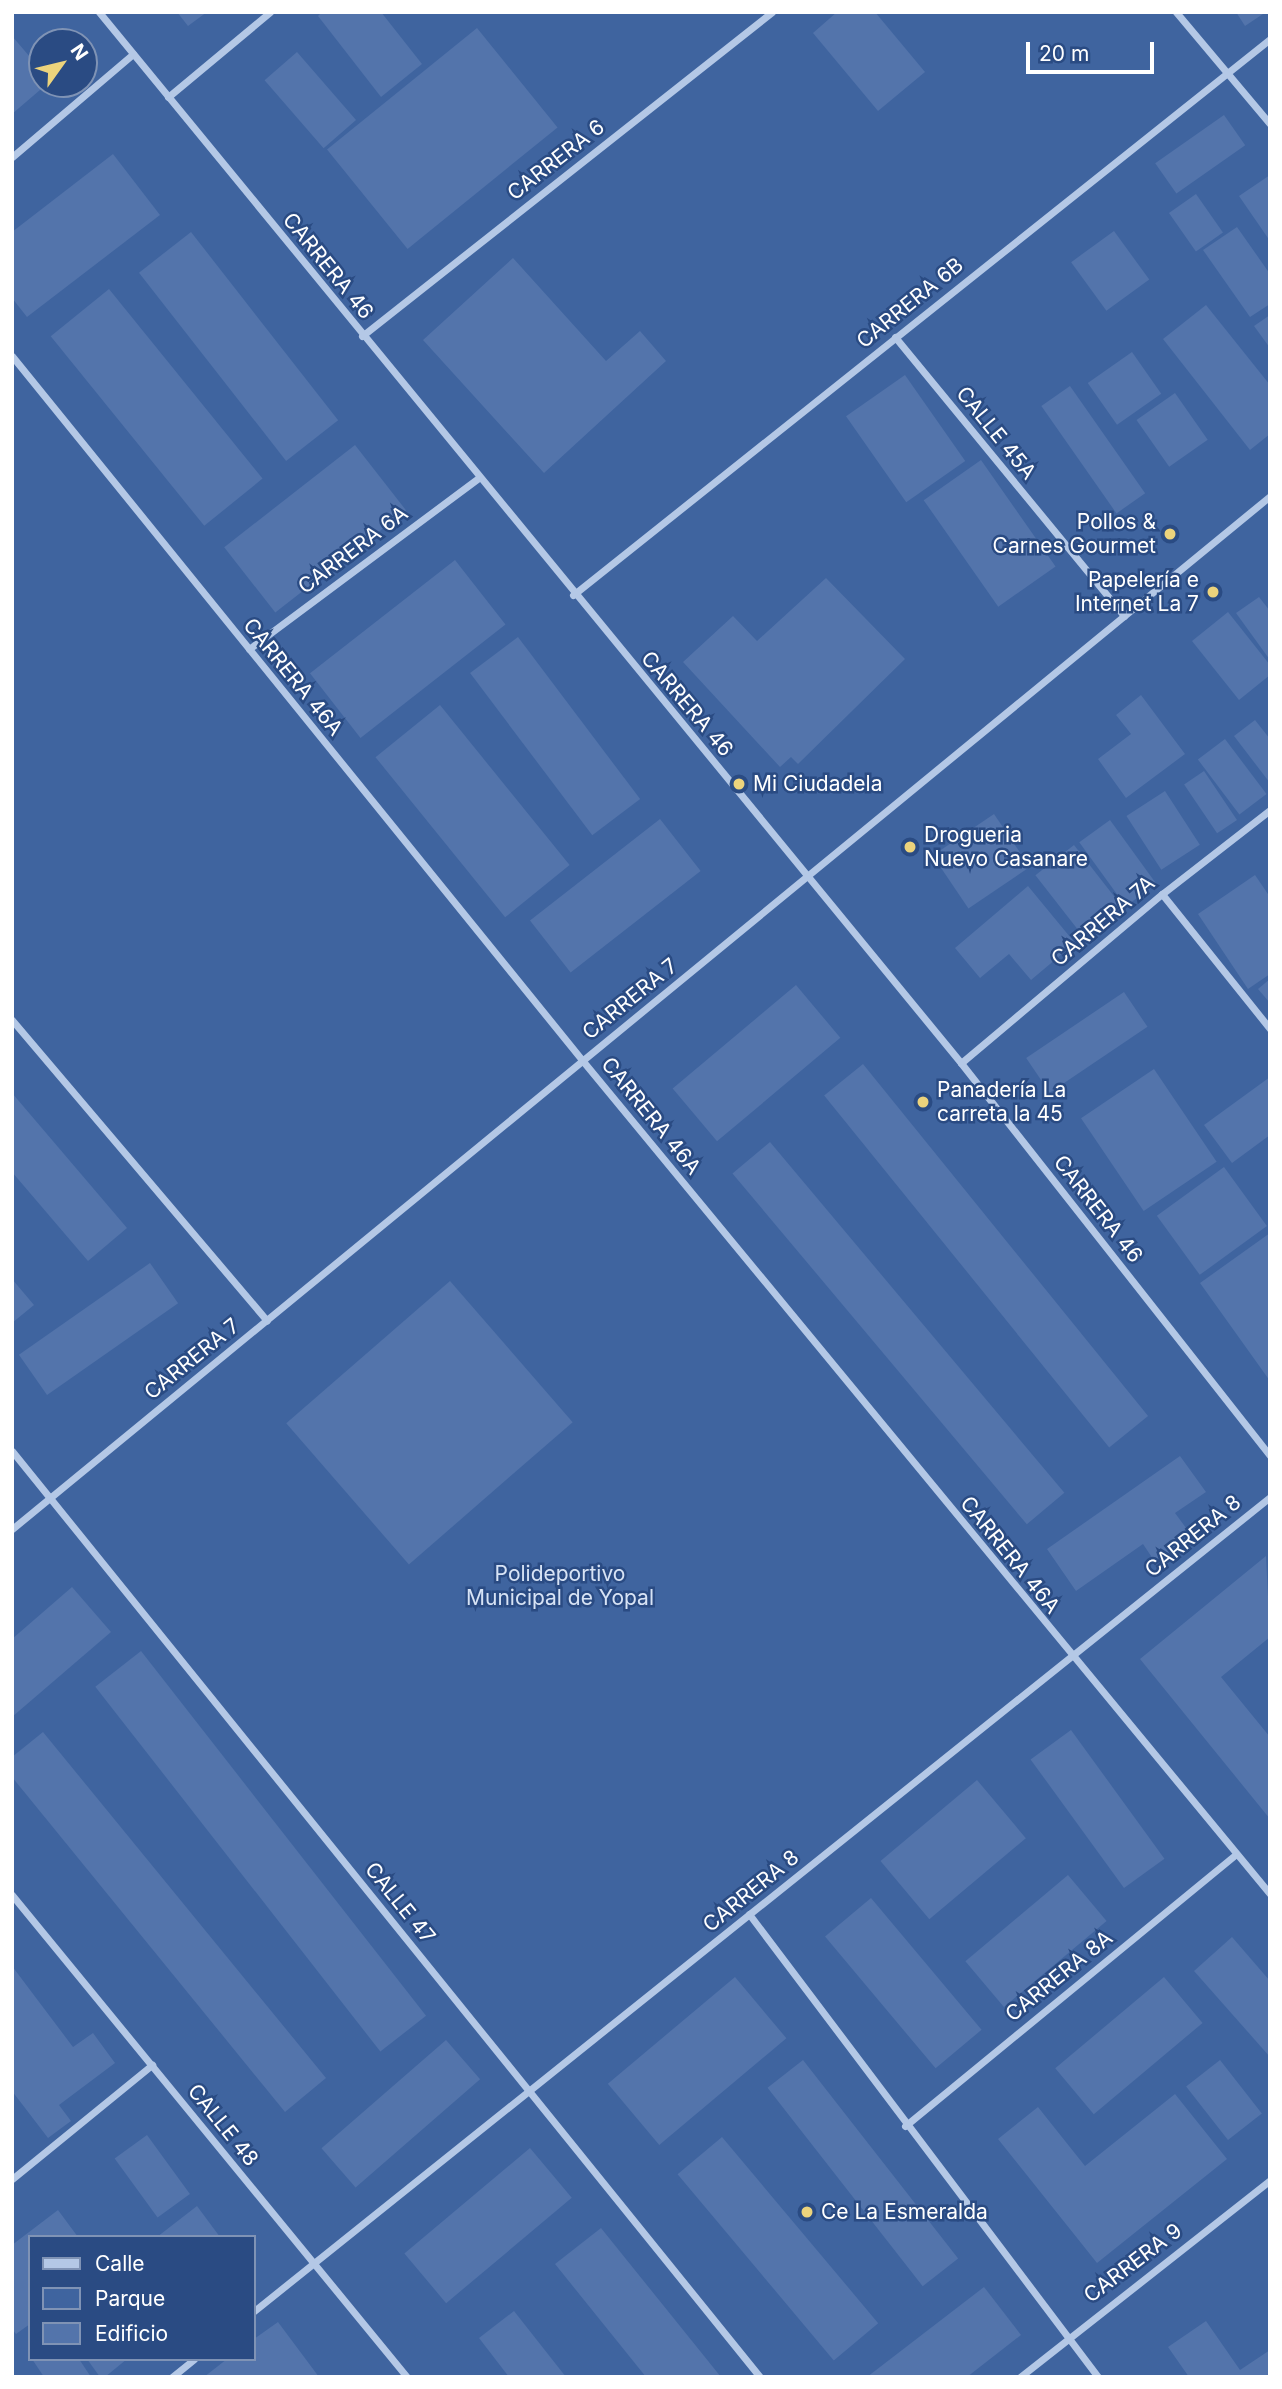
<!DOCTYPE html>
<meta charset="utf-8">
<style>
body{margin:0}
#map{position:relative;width:1282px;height:2389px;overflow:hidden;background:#2a4b83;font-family:Inter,sans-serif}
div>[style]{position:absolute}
.green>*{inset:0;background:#3f649f}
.building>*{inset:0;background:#5374ab;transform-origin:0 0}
.minor>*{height:7px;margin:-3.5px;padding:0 3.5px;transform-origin:3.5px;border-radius:3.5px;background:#b4c8e6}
.dots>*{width:19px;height:19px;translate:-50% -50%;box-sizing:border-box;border:4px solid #2a4b83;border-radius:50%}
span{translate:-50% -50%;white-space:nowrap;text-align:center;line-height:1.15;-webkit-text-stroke:5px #2a4b83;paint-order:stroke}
.street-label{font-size:21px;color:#fff}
.poi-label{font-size:21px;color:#fff}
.right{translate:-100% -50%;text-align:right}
.left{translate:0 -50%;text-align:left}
.park-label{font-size:21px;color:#d7e3f5}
.frame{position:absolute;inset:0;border:14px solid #fff;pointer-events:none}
.legend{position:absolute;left:28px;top:2235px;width:228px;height:126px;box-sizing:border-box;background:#2a4b83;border:2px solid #7f93b5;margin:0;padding:9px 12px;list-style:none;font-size:21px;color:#fff}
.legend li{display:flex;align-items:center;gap:14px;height:35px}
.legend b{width:35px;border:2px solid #7f93b5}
.north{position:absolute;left:28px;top:28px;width:70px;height:70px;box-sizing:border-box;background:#2a4b83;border:2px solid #7f93b5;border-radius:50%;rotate:56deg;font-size:19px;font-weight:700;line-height:28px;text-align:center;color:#fff}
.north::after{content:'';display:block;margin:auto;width:24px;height:32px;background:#ecd37c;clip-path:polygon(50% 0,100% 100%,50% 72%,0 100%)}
.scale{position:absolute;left:1026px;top:42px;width:128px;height:32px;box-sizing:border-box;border:4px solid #fff;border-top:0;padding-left:9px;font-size:21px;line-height:24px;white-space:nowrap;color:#fff;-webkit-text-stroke:5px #2a4b83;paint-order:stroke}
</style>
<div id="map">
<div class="green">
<i style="clip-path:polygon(evenodd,12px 12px,1270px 12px,1270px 2377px,12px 2377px,12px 12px,42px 42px,84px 42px,84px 84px,42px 84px,42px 42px,12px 12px,30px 2237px,254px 2237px,254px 2359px,30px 2359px,30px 2237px)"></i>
</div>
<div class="building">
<i style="clip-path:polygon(177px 12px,207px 12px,188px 26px)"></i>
<i style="clip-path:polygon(322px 12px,381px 12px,422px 64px,381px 97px,318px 16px)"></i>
<i style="clip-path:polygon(837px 12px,875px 12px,925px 72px,878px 111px,813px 33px)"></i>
<i style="clip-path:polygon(1236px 12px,1266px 12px,1245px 26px)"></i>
<i style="left:477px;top:28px;width:128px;height:193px;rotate:51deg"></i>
<i style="clip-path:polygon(12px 36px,42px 71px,42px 84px,47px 84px,12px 114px)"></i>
<i style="left:297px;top:52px;width:90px;height:43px;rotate:49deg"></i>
<i style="left:1224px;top:115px;width:37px;height:84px;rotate:55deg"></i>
<i style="clip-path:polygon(113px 154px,160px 215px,27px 317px,12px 298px,12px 232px)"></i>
<i style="clip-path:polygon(1270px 175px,1270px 241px,1239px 196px)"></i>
<i style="left:1196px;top:194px;width:47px;height:33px;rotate:55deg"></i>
<i style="clip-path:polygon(1237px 227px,1270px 274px,1270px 304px,1250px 317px,1203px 250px)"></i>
<i style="left:1114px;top:231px;width:60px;height:53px;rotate:54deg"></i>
<i style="left:191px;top:232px;width:239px;height:66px;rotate:52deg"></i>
<i style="clip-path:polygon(513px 258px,606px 361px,640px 331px,666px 361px,544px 473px,423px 340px)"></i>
<i style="left:109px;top:289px;width:244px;height:75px;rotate:51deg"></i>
<i style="clip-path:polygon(1206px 305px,1270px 385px,1270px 434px,1250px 450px,1163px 339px)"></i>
<i style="clip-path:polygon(1270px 315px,1270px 348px,1254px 326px)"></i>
<i style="left:1132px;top:352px;width:51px;height:54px;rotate:55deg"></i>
<i style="left:905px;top:375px;width:105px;height:72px;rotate:55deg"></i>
<i style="left:1070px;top:386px;width:131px;height:35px;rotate:55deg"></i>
<i style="left:1175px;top:393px;width:57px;height:47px;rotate:55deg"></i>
<i style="left:355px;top:445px;width:83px;height:166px;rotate:52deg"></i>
<i style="left:981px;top:460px;width:130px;height:70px;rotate:55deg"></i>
<i style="left:455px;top:560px;width:82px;height:184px;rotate:52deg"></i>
<i style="clip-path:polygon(826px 578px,905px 659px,798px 764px,791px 757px,780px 767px,683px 662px,733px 616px,757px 641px)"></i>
<i style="clip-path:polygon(1259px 597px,1270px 611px,1270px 660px,1236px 613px)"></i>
<i style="clip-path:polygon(1228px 612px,1270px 665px,1270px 675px,1239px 700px,1192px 641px)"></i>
<i style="left:518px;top:637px;width:203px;height:60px;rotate:53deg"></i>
<i style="clip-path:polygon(1141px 695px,1185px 754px,1126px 798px,1098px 759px,1131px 734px,1116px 715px)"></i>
<i style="left:440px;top:705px;width:206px;height:83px;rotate:51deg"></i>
<i style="clip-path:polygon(1255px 720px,1270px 739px,1270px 783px,1234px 736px)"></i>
<i style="left:1225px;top:739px;width:69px;height:34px;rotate:53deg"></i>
<i style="left:1204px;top:771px;width:59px;height:24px;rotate:56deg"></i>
<i style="left:1165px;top:791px;width:64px;height:46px;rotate:57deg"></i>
<i style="left:994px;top:814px;width:64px;height:74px;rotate:56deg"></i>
<i style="left:660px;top:819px;width:66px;height:165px;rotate:52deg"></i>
<i style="left:1110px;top:820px;width:79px;height:38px;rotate:54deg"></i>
<i style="left:1074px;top:845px;width:79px;height:49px;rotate:52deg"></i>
<i style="clip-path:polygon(1255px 875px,1270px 897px,1270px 974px,1248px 989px,1198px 914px)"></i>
<i style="clip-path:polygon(1028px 886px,1075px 943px,1031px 980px,1009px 954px,980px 978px,955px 948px)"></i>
<i style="clip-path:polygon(1270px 979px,1270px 1003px,1258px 989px)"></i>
<i style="left:796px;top:985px;width:69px;height:161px;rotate:50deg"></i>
<i style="left:1124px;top:992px;width:42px;height:118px;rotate:56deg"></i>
<i style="left:863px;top:1064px;width:453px;height:50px;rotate:51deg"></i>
<i style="left:1154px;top:1069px;width:112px;height:88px;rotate:56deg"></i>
<i style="clip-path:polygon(1270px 1077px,1270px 1135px,1232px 1163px,1204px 1125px)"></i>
<i style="clip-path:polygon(12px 1093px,127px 1228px,88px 1261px,12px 1172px)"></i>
<i style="left:770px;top:1142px;width:458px;height:49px;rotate:50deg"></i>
<i style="left:1224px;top:1167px;width:73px;height:83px;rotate:54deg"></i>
<i style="clip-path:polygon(1270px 1233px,1270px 1381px,1200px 1283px)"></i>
<i style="left:150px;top:1263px;width:49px;height:160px;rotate:55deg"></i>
<i style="clip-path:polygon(12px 1279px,34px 1305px,12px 1323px)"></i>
<i style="left:450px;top:1281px;width:187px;height:217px;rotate:49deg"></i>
<i style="clip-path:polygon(1180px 1456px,1206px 1492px,1175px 1513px,1192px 1536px,1155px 1562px,1143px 1544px,1076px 1591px,1047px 1549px)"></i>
<i style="clip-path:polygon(1266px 1556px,1270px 1637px,1221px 1677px,1270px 1737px,1270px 1819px,1140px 1659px)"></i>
<i style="clip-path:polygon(72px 1587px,111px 1632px,12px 1717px,12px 1639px)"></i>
<i style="left:141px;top:1651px;width:463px;height:58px;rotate:52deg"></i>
<i style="left:1071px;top:1730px;width:159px;height:50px;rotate:54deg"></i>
<i style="clip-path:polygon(43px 1732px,326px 2078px,285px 2112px,12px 1777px,12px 1757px)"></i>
<i style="left:977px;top:1780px;width:76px;height:126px;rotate:50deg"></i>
<i style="left:1068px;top:1875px;width:60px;height:134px;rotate:50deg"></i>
<i style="left:871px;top:1898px;width:172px;height:60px;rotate:50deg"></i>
<i style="clip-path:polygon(1232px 1937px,1270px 1981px,1270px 2057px,1194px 1971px)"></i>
<i style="clip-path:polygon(12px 1966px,73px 2047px,93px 2033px,115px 2063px,59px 2105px,71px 2121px,48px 2138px,12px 2091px)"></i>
<i style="left:735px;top:1977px;width:80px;height:166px;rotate:50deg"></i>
<i style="left:1164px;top:1977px;width:60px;height:142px;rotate:50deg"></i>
<i style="left:446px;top:2040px;width:52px;height:165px;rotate:49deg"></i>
<i style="left:803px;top:2060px;width:252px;height:45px;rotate:52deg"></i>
<i style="left:1220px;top:2060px;width:68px;height:43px;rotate:52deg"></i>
<i style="clip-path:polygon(1175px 2094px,1227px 2159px,1097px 2263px,998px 2139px,1038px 2107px,1085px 2166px)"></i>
<i style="left:147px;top:2135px;width:73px;height:40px;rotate:54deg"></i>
<i style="left:722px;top:2137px;width:243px;height:58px;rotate:50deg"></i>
<i style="left:530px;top:2148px;width:65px;height:164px;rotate:50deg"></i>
<i style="clip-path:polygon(197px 2206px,220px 2237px,157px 2237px)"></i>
<i style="clip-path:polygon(58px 2210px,78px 2237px,30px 2237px,30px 2324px,16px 2334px,12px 2329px,12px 2245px)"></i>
<i style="clip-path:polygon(601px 2228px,721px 2377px,646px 2377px,555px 2264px)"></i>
<i style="clip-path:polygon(984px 2287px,1021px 2335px,967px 2377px,867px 2377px)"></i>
<i style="clip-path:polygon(514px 2311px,566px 2377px,509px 2377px,479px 2338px)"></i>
<i style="clip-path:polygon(1206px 2321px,1240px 2370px,1270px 2350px,1270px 2377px,1189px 2377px,1168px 2347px)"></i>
<i style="clip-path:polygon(278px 2322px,319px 2377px,204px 2377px,227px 2359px,254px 2359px,254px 2339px)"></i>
<i style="clip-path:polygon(32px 2359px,79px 2359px,91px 2377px,44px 2377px)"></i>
<i style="clip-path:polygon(87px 2359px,127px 2359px,105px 2377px,100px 2377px)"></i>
</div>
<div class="minor">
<i style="left:99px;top:12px;width:1359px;rotate:50.64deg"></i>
<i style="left:961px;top:1063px;width:500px;rotate:51.8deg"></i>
<i style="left:1176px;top:12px;width:146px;rotate:50deg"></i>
<i style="left:168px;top:97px;width:133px;rotate:-39.8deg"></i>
<i style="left:12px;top:157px;width:159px;rotate:-40.4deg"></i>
<i style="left:362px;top:336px;width:523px;rotate:-38.32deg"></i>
<i style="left:895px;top:337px;width:361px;rotate:50.6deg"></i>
<i style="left:12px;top:356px;width:906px;rotate:51deg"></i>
<i style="left:582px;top:1060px;width:1081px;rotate:50.48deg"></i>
<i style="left:573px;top:595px;width:892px;rotate:-38.58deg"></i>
<i style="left:249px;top:649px;width:286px;rotate:-36.7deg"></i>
<i style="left:1162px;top:894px;width:173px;rotate:51.3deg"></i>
<i style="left:12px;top:1020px;width:394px;rotate:49.7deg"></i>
<i style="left:961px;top:1063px;width:263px;rotate:-40.1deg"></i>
<i style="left:1162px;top:894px;width:137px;rotate:-37.9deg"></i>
<i style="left:12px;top:1451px;width:1190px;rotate:51.07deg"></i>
<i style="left:12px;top:1529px;width:1628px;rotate:-39.39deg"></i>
<i style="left:12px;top:1895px;width:623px;rotate:50.67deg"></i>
<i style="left:749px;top:1914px;width:580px;rotate:52.99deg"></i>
<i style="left:905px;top:2126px;width:428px;rotate:-39.4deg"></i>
<i style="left:12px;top:2179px;width:181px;rotate:-39.2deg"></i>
<i style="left:254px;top:2311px;width:1302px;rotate:-38.7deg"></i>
<i style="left:172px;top:2377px;width:28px;rotate:-39deg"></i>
<i style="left:1020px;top:2377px;width:318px;rotate:-38.2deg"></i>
</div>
<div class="dots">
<i style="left:1170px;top:534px;background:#ecd37c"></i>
<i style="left:1213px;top:592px;background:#ecd37c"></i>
<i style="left:739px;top:784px;background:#ecd37c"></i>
<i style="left:910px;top:847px;background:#ecd37c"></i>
<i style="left:923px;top:1102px;background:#ecd37c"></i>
<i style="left:807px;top:2212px;background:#ecd37c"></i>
</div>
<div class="street-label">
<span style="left:556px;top:160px;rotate:-38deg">CARRERA 6</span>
<span style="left:328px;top:266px;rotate:51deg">CARRERA 46</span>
<span style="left:910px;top:303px;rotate:-39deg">CARRERA 6B</span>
<span style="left:996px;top:433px;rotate:51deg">CALLE 45A</span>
<span style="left:353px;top:550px;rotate:-37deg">CARRERA 6A</span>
<span style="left:293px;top:677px;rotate:51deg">CARRERA 46A</span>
<span style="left:687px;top:704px;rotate:50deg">CARRERA 46</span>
<span style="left:1103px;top:921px;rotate:-40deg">CARRERA 7A</span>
<span style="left:630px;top:999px;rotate:-39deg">CARRERA 7</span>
<span style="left:651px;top:1116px;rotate:51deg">CARRERA 46A</span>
<span style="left:1098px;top:1209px;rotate:52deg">CARRERA 46</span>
<span style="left:192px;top:1359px;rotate:-39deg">CARRERA 7</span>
<span style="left:1193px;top:1536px;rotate:-39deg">CARRERA 8</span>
<span style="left:1010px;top:1555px;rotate:51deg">CARRERA 46A</span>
<span style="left:751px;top:1891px;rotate:-39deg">CARRERA 8</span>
<span style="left:400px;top:1903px;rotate:51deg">CALLE 47</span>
<span style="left:1059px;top:1976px;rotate:-39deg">CARRERA 8A</span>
<span style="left:223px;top:2125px;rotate:51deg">CALLE 48</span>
<span style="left:1133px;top:2263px;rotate:-37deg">CARRERA 9</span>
</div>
<div class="poi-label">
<span class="right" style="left:1156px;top:534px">Pollos &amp;<br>Carnes Gourmet</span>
<span class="right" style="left:1199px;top:592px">Papelería e<br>Internet La 7</span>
<span class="left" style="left:753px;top:784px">Mi Ciudadela</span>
<span class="left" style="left:924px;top:847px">Drogueria<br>Nuevo Casanare</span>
<span class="left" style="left:937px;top:1102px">Panadería La<br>carreta la 45</span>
<span class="left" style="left:821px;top:2212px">Ce La Esmeralda</span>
</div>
<div class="park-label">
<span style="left:560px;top:1586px">Polideportivo<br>Municipal de Yopal</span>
</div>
<div class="frame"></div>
<ul class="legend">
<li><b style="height:9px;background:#b4c8e6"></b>Calle</li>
<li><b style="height:19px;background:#3f649f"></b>Parque</li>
<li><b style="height:19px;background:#5374ab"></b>Edificio</li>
</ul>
<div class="north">N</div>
<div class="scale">20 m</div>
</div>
